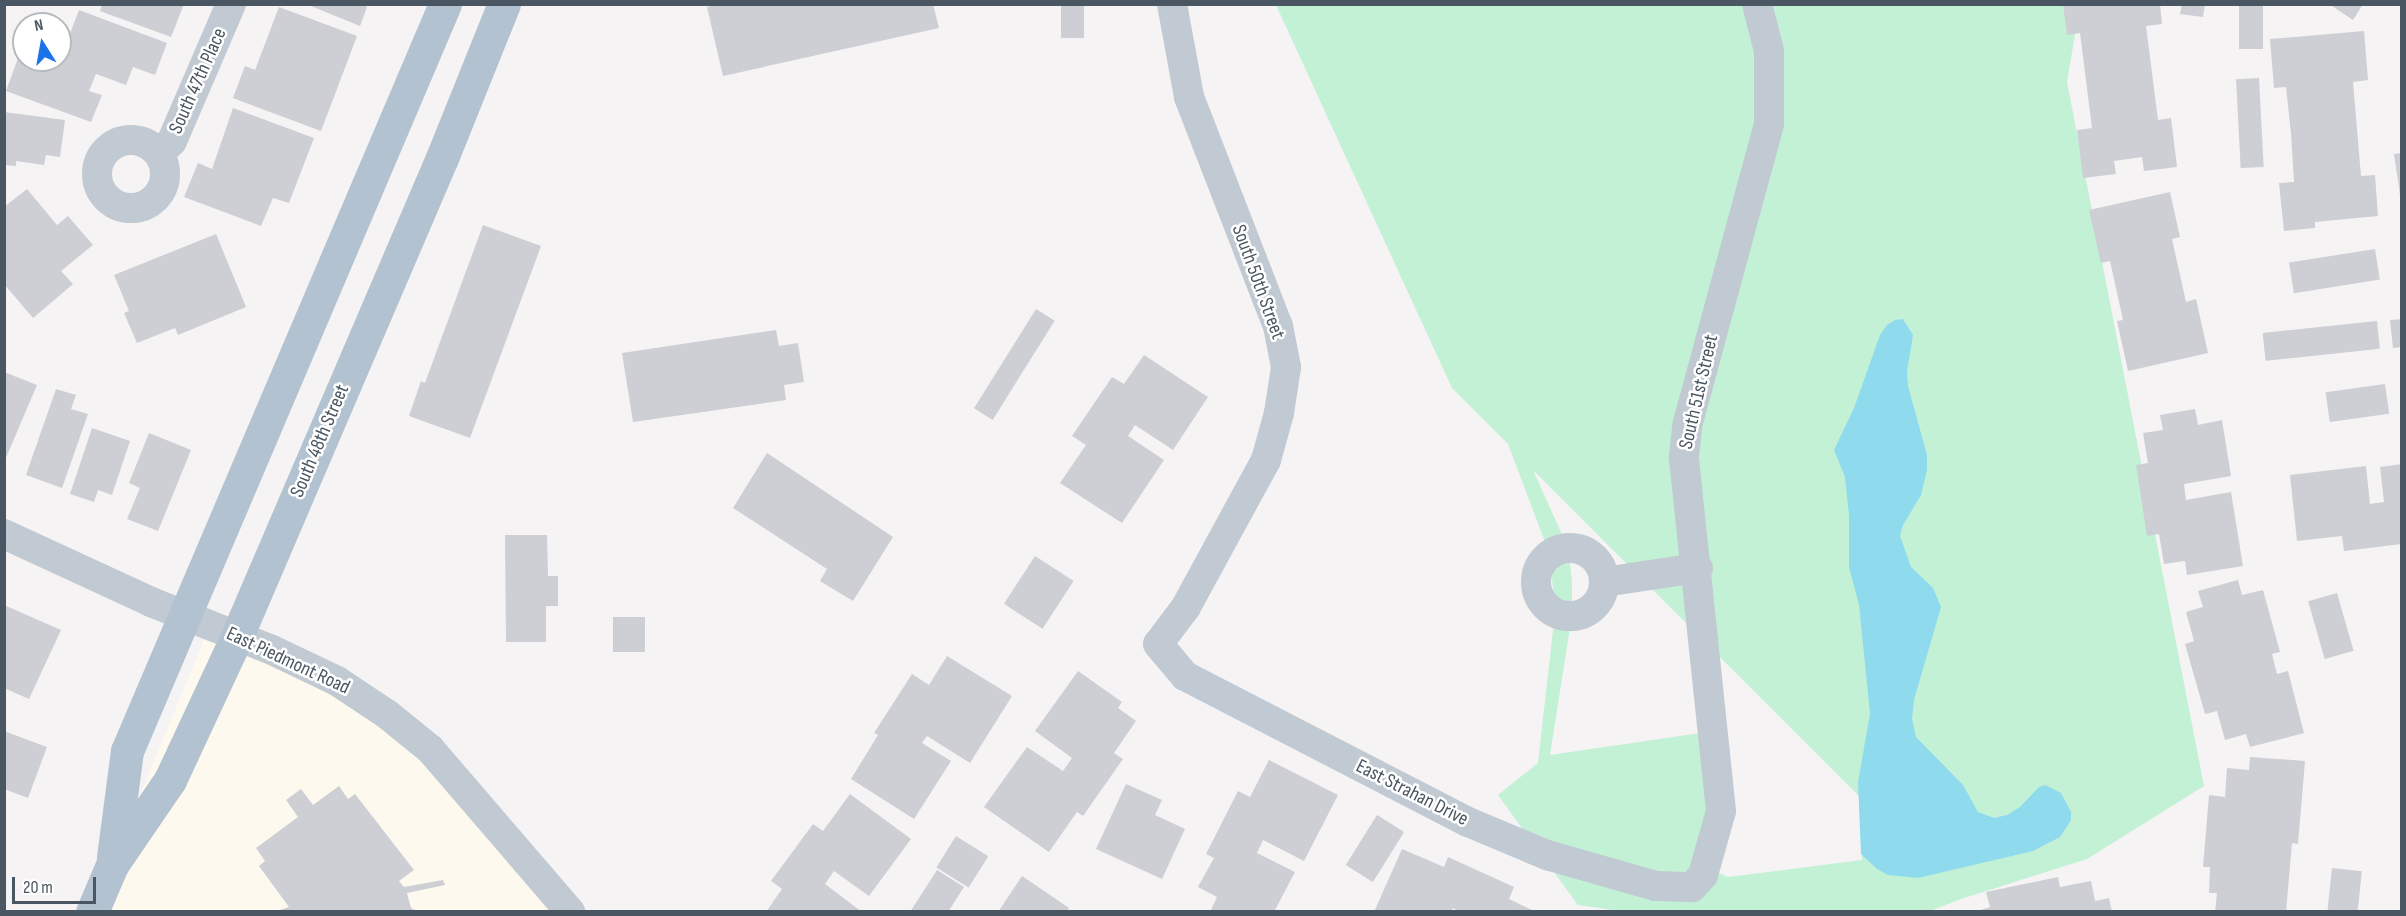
<!DOCTYPE html>
<style>
body{margin:0}
#map{position:relative;width:2406px;height:916px;overflow:hidden;background:#f5f3f3;font-family:"Sofia Sans Condensed",sans-serif}
div>[style]{position:absolute}
.commercial>*{inset:0;background:#fdf9ef}
.green>*{inset:0;background:#c3f1d5}
.water>*{inset:0;background:#90daee}
.building>*{inset:0;background:#cdcfd5;transform-origin:0 0}
.minor>*{height:30px;margin:-15px;padding:0 15px;transform-origin:15px;border-radius:15px;background:#c1cad2}
.minor>.ring{margin:-15px;padding:0;box-sizing:content-box;background:none;border:30px solid #c1cad2;border-radius:50%}
.major>*{height:33px;margin:-16.5px;padding:0 16.5px;transform-origin:16.5px;border-radius:16.5px;background:#b3c2d1}
span{translate:-50% -50%;white-space:nowrap;text-align:center;line-height:1.15;-webkit-text-stroke:5px #fff;paint-order:stroke}
.street-label{font-size:20px;color:#4a5661}
.frame{position:absolute;inset:0;border:6px solid #4a5661;pointer-events:none}
.north{position:absolute;left:12px;top:12px;width:60px;height:60px;box-sizing:border-box;background:#fff;border:2px solid #b7bbc0;border-radius:50%;rotate:349deg;font-size:16px;font-weight:700;line-height:24px;text-align:center;color:#4a5661}
.north::after{content:'';display:block;margin:auto;width:21px;height:27px;background:#1a73e8;clip-path:polygon(50% 0,100% 100%,50% 72%,0 100%)}
.scale{position:absolute;left:12px;top:877px;width:84px;height:27px;box-sizing:border-box;border:3px solid #4a5661;border-top:0;padding-left:8px;font-size:18px;line-height:21px;white-space:nowrap;color:#4a5661;-webkit-text-stroke:4px #fff;paint-order:stroke}
</style>
<div id="map">
<div class="commercial">
<i style="clip-path:polygon(210px 625px,388px 715px,570px 912px,92px 912px)"></i>
</div>
<div class="green">
<i style="clip-path:polygon(evenodd,1276px 5px,2080px 5px,2067px 82px,2204px 786px,2087px 859px,1961px 899px,1930px 911px,1626px 912px,1578px 905px,1498px 795px,1538px 763px,1555px 612px,1550px 555px,1508px 444px,1452px 388px,1276px 5px,1533px 470px,1859px 796px,1862px 860px,1728px 877px,1706px 867px,1714px 731px,1550px 755px,1572px 615px,1572px 581px,1568px 548px,1533px 470px)"></i>
</div>
<div class="water">
<i style="clip-path:polygon(1903px 319px,1913px 335px,1907px 372px,1908px 386px,1927px 455px,1927px 470px,1921px 495px,1903px 525px,1900px 536px,1911px 567px,1933px 588px,1941px 607px,1914px 700px,1912px 719px,1916px 737px,1963px 785px,1978px 812px,1994px 818px,2007px 815px,2020px 807px,2039px 787px,2045px 785px,2061px 793px,2071px 812px,2071px 820px,2060px 837px,2033px 851px,1918px 878px,1888px 875px,1877px 869px,1861px 854px,1858px 782px,1870px 714px,1859px 605px,1849px 567px,1849px 515px,1845px 477px,1834px 450px,1854px 408px,1880px 335px,1887px 325px,1895px 320px)"></i>
</div>
<div class="building">
<i style="clip-path:polygon(102px 4px,184px 4px,171px 37px,100px 11px)"></i>
<i style="clip-path:polygon(306px 4px,363px 4px,367px 7px,360px 26px)"></i>
<i style="clip-path:polygon(717px 4px,933px 4px,939px 28px,723px 76px,707px 7px)"></i>
<i style="left:1061px;top:4px;width:23px;height:34px"></i>
<i style="clip-path:polygon(2063px 4px,2160px 4px,2162px 24px,2146px 26px,2158px 120px,2171px 118px,2177px 167px,2144px 171px,2142px 157px,2114px 161px,2116px 174px,2083px 178px,2077px 130px,2092px 128px,2080px 33px,2067px 35px)"></i>
<i style="clip-path:polygon(2182px 4px,2205px 4px,2203px 17px,2180px 14px)"></i>
<i style="left:2239px;top:4px;width:24px;height:45px"></i>
<i style="clip-path:polygon(2329px 4px,2363px 4px,2353px 20px)"></i>
<i style="clip-path:polygon(279px 7px,357px 36px,321px 131px,233px 98px,245px 66px,255px 70px)"></i>
<i style="clip-path:polygon(79px 10px,167px 43px,155px 75px,133px 67px,126px 85px,96px 74px,89px 91px,102px 95px,91px 122px,6px 91px,24px 42px,24px 60px,60px 60px)"></i>
<i style="clip-path:polygon(2364px 31px,2368px 80px,2353px 82px,2361px 176px,2375px 175px,2378px 216px,2315px 222px,2315px 228px,2284px 231px,2279px 183px,2294px 182px,2291px 134px,2286px 87px,2274px 88px,2270px 39px)"></i>
<i style="left:2259px;top:78px;width:89px;height:23px;rotate:87deg"></i>
<i style="clip-path:polygon(233px 108px,314px 138px,289px 203px,273px 198px,261px 226px,184px 197px,198px 163px,212px 169px)"></i>
<i style="clip-path:polygon(4px 112px,65px 120px,60px 157px,46px 155px,44px 165px,16px 161px,16px 166px,4px 165px)"></i>
<i style="clip-path:polygon(2402px 153px,2402px 195px,2400px 195px,2394px 154px)"></i>
<i style="clip-path:polygon(27px 189px,57px 225px,68px 216px,93px 245px,61px 271px,73px 284px,33px 318px,4px 284px,4px 207px)"></i>
<i style="clip-path:polygon(2170px 192px,2180px 237px,2172px 239px,2186px 302px,2196px 299px,2208px 353px,2128px 371px,2117px 321px,2123px 320px,2110px 261px,2101px 263px,2089px 210px)"></i>
<i style="clip-path:polygon(483px 225px,541px 246px,470px 438px,409px 416px,421px 381px,425px 383px)"></i>
<i style="clip-path:polygon(216px 234px,246px 307px,178px 335px,175px 328px,137px 343px,124px 313px,129px 311px,114px 275px)"></i>
<i style="left:2375px;top:249px;width:31px;height:87px;rotate:81deg"></i>
<i style="left:1036px;top:309px;width:22px;height:117px;rotate:32deg"></i>
<i style="clip-path:polygon(2402px 319px,2402px 347px,2393px 348px,2390px 320px)"></i>
<i style="left:2377px;top:321px;width:28px;height:115px;rotate:84deg"></i>
<i style="clip-path:polygon(776px 330px,779px 346px,798px 343px,804px 382px,784px 385px,786px 400px,633px 422px,622px 353px)"></i>
<i style="clip-path:polygon(1144px 355px,1208px 397px,1173px 450px,1135px 425px,1128px 436px,1164px 460px,1122px 523px,1060px 483px,1086px 445px,1072px 436px,1112px 377px,1124px 384px)"></i>
<i style="clip-path:polygon(4px 372px,37px 385px,5px 460px,4px 460px)"></i>
<i style="left:2385px;top:384px;width:30px;height:60px;rotate:82deg"></i>
<i style="clip-path:polygon(56px 389px,76px 395px,71px 409px,88px 414px,62px 488px,26px 475px)"></i>
<i style="clip-path:polygon(2195px 409px,2198px 425px,2222px 420px,2231px 476px,2184px 484px,2186px 500px,2231px 492px,2243px 566px,2187px 575px,2185px 561px,2164px 564px,2159px 534px,2147px 536px,2136px 465px,2148px 463px,2143px 433px,2163px 430px,2160px 415px)"></i>
<i style="clip-path:polygon(92px 428px,130px 441px,112px 495px,98px 490px,94px 502px,70px 494px)"></i>
<i style="clip-path:polygon(149px 433px,191px 450px,158px 531px,127px 519px,140px 488px,129px 483px)"></i>
<i style="clip-path:polygon(767px 453px,893px 537px,853px 601px,820px 581px,827px 569px,733px 508px)"></i>
<i style="clip-path:polygon(2402px 464px,2402px 544px,2344px 551px,2342px 536px,2297px 541px,2290px 475px,2366px 466px,2370px 504px,2384px 502px,2380px 467px)"></i>
<i style="clip-path:polygon(505px 535px,547px 535px,548px 576px,558px 576px,558px 606px,546px 606px,546px 642px,506px 642px)"></i>
<i style="left:1035px;top:556px;width:46px;height:57px;rotate:33deg"></i>
<i style="clip-path:polygon(2238px 580px,2242px 595px,2263px 590px,2280px 652px,2272px 654px,2277px 674px,2288px 671px,2304px 733px,2250px 747px,2246px 734px,2225px 740px,2217px 711px,2205px 714px,2185px 644px,2194px 641px,2186px 612px,2203px 607px,2198px 591px)"></i>
<i style="left:2337px;top:593px;width:60px;height:30px;rotate:74deg"></i>
<i style="clip-path:polygon(4px 605px,61px 630px,29px 699px,4px 688px)"></i>
<i style="left:613px;top:617px;width:32px;height:35px"></i>
<i style="clip-path:polygon(947px 656px,1012px 696px,970px 763px,927px 736px,922px 743px,951px 761px,914px 819px,851px 779px,878px 735px,874px 733px,912px 674px,929px 685px)"></i>
<i style="clip-path:polygon(1078px 671px,1122px 702px,1118px 708px,1136px 721px,1114px 753px,1123px 759px,1083px 816px,1077px 812px,1049px 852px,984px 807px,1027px 747px,1063px 771px,1072px 758px,1035px 731px)"></i>
<i style="clip-path:polygon(4px 731px,47px 747px,28px 798px,4px 789px)"></i>
<i style="clip-path:polygon(2250px 757px,2305px 761px,2298px 844px,2292px 843px,2286px 912px,2215px 912px,2217px 893px,2209px 893px,2210px 867px,2203px 867px,2209px 795px,2225px 797px,2227px 768px,2249px 770px)"></i>
<i style="clip-path:polygon(1269px 760px,1338px 795px,1304px 861px,1263px 840px,1257px 853px,1295px 872px,1274px 912px,1210px 912px,1217px 897px,1198px 887px,1214px 858px,1206px 854px,1238px 791px,1250px 797px)"></i>
<i style="clip-path:polygon(1126px 784px,1162px 800px,1155px 815px,1185px 829px,1162px 879px,1096px 849px)"></i>
<i style="clip-path:polygon(339px 786px,348px 799px,355px 794px,414px 870px,399px 881px,404px 887px,443px 880px,445px 885px,407px 893px,411px 908px,419px 912px,274px 912px,289px 907px,259px 866px,265px 861px,256px 848px,298px 817px,286px 800px,301px 789px,313px 805px)"></i>
<i style="clip-path:polygon(850px 794px,911px 839px,869px 896px,834px 871px,825px 884px,862px 912px,766px 912px,782px 889px,771px 881px,813px 824px,823px 831px)"></i>
<i style="left:1377px;top:815px;width:32px;height:59px;rotate:32deg"></i>
<i style="left:956px;top:836px;width:38px;height:37px;rotate:32deg"></i>
<i style="clip-path:polygon(1402px 849px,1444px 867px,1448px 857px,1514px 887px,1509px 899px,1536px 912px,1460px 912px,1453px 908px,1451px 912px,1374px 912px)"></i>
<i style="left:2332px;top:868px;width:30px;height:44px;rotate:6deg"></i>
<i style="clip-path:polygon(937px 870px,964px 887px,948px 912px,910px 912px)"></i>
<i style="clip-path:polygon(1022px 876px,1069px 908px,1066px 912px,998px 912px)"></i>
<i style="clip-path:polygon(2058px 877px,2060px 887px,2091px 881px,2095px 901px,2109px 898px,2112px 912px,1975px 912px,1990px 907px,1986px 892px)"></i>
</div>
<div class="minor">
<i style="left:1172px;top:4px;width:95px;rotate:79.6deg"></i>
<i style="left:1189px;top:97px;width:246px;rotate:68.8deg"></i>
<i style="left:1278px;top:326px;width:42px;rotate:79deg"></i>
<i style="left:1286px;top:367px;width:47px;rotate:98.7deg"></i>
<i style="left:1279px;top:413px;width:49px;rotate:105.5deg"></i>
<i style="left:1266px;top:460px;width:167px;rotate:118.6deg"></i>
<i style="left:1186px;top:607px;width:46px;rotate:127.1deg"></i>
<i style="left:1158px;top:644px;width:42px;rotate:49.8deg"></i>
<i style="left:1185px;top:676px;width:318px;rotate:27.3deg"></i>
<i style="left:1468px;top:822px;width:86px;rotate:22.7deg"></i>
<i style="left:1547px;top:855px;width:113px;rotate:15.9deg"></i>
<i style="left:1656px;top:886px;width:36px;rotate:2deg"></i>
<i style="left:1692px;top:887px;width:16px;rotate:-47deg"></i>
<i style="left:1703px;top:875px;width:66px;rotate:-74.3deg"></i>
<i style="left:1721px;top:811px;width:356px;rotate:-96deg"></i>
<i style="left:1684px;top:457px;width:31px;rotate:-84deg"></i>
<i style="left:1687px;top:426px;width:313px;rotate:-74.8deg"></i>
<i style="left:1769px;top:124px;width:73px;rotate:-90deg"></i>
<i style="left:1769px;top:51px;width:49px;rotate:-104.3deg"></i>
<i class="ring" style="left:97px;top:140px;width:38px;height:38px"></i>
<i style="left:159px;top:154px;width:18px;rotate:-45deg"></i>
<i style="left:172px;top:141px;width:149px;rotate:-66.7deg"></i>
<i style="left:4px;top:534px;width:162px;rotate:24.8deg"></i>
<i style="left:151px;top:602px;width:128px;rotate:21.6deg"></i>
<i style="left:270px;top:649px;width:74px;rotate:25.5deg"></i>
<i style="left:337px;top:681px;width:61px;rotate:33.7deg"></i>
<i style="left:388px;top:715px;width:54px;rotate:39deg"></i>
<i style="left:430px;top:749px;width:215px;rotate:49.3deg"></i>
<i class="ring" style="left:1536px;top:548px;width:38px;height:38px"></i>
<i style="left:1604px;top:582px;width:95px;rotate:-8.5deg"></i>
</div>
<div class="major">
<i style="left:113px;top:857px;width:107px;rotate:-82.5deg"></i>
<i style="left:127px;top:751px;width:812px;rotate:-66.94deg"></i>
<i style="left:92px;top:912px;width:51px;rotate:-66.9deg"></i>
<i style="left:112px;top:865px;width:103px;rotate:-55.7deg"></i>
<i style="left:170px;top:780px;width:159px;rotate:-65deg"></i>
<i style="left:237px;top:636px;width:520px;rotate:-66.79deg"></i>
<i style="left:442px;top:158px;width:166px;rotate:-68.1deg"></i>
</div>
<div class="street-label">
<span style="left:198px;top:81px;rotate:-66deg">South 47th Place</span>
<span style="left:1258px;top:282px;rotate:70deg">South 50th Street</span>
<span style="left:1699px;top:392px;rotate:-77deg">South 51st Street</span>
<span style="left:320px;top:441px;rotate:-67deg">South 48th Street</span>
<span style="left:288px;top:661px;rotate:25deg">East Piedmont Road</span>
<span style="left:1412px;top:793px;rotate:27deg">East Strahan Drive</span>
</div>
<div class="frame"></div>
<div class="north">N</div>
<div class="scale">20 m</div>
</div>
